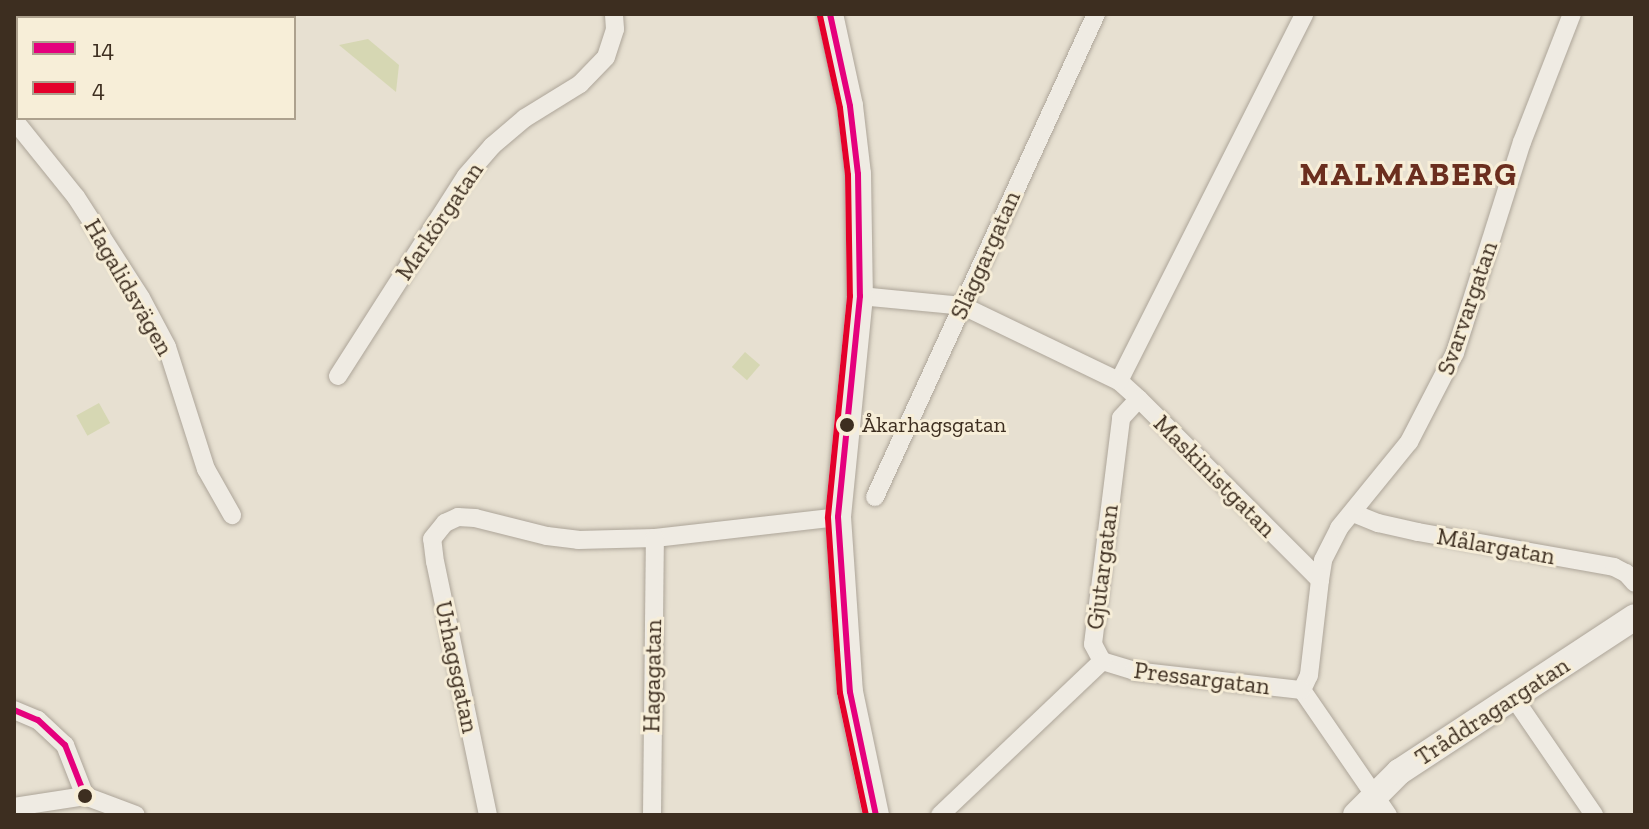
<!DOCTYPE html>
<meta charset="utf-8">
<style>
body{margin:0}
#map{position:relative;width:1649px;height:829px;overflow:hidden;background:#e7e0d1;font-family:"Zilla Slab",serif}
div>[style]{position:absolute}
.green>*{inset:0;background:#d6d7b3;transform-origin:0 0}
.roads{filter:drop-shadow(0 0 2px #ada599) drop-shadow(0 0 2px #ada599)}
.street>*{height:18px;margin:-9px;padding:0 9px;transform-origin:9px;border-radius:9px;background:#efebe3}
.secondary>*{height:26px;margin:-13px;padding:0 13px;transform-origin:13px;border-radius:13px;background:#efebe3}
.bus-1>*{height:6px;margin:-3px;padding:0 3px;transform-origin:3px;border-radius:3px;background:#e5007d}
.bus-2>*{height:6px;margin:-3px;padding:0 3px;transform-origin:3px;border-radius:3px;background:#e4002b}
.dots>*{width:22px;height:22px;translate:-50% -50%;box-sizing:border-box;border:4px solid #f7eed8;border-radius:50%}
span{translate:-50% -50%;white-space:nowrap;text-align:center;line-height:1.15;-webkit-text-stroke:6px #f7eed8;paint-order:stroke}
.bus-label{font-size:22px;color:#3d2e20}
.left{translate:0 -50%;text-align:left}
.street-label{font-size:24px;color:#3d2e20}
.district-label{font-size:32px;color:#6b2e1e;font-weight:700;letter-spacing:2px}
.frame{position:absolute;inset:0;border:16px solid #3d2e20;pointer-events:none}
.legend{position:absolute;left:16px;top:16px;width:280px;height:104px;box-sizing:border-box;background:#f7eed8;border:2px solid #ada18e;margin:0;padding:10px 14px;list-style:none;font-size:24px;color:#3d2e20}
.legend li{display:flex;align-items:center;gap:16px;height:40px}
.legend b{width:40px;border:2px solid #ada18e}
</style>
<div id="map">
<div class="green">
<i style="left:14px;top:14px;width:126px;height:6px"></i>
<i style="clip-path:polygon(368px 39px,399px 65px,396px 92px,339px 45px)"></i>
<i style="left:745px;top:352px;width:20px;height:20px;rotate:41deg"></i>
<i style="left:99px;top:403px;width:23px;height:26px;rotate:61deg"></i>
</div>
<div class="roads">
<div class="street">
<i style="left:14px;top:120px;width:99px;rotate:51.2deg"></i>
<i style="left:76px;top:197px;width:120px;rotate:57.2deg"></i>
<i style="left:141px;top:298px;width:55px;rotate:62deg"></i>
<i style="left:167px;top:347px;width:128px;rotate:72.3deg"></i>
<i style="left:206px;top:469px;width:53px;rotate:60.5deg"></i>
<i style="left:860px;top:296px;width:103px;rotate:5.5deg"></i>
<i style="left:963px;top:306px;width:173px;rotate:25.7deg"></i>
<i style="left:1119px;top:381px;width:27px;rotate:42deg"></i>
<i style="left:1139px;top:399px;width:256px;rotate:45deg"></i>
<i style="left:1320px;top:580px;width:96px;rotate:96.6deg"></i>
<i style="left:1309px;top:675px;width:17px;rotate:115deg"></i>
<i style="left:1302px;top:690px;width:152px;rotate:55.5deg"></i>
<i style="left:338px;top:376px;width:237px;rotate:-57.4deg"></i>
<i style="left:466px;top:176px;width:40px;rotate:-49deg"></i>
<i style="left:492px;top:146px;width:43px;rotate:-40.3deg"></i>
<i style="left:525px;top:118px;width:65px;rotate:-31.7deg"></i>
<i style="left:580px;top:84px;width:37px;rotate:-46deg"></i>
<i style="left:606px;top:57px;width:29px;rotate:-72deg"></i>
<i style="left:615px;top:29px;width:15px;rotate:-94deg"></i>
<i style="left:1119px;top:381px;width:411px;rotate:-63.2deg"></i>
<i style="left:875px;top:497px;width:531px;rotate:-65.41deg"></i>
<i style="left:1353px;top:513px;width:27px;rotate:22deg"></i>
<i style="left:1378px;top:523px;width:41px;rotate:12.7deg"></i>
<i style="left:1418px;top:532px;width:199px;rotate:10.1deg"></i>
<i style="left:1614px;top:567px;width:13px;rotate:27deg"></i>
<i style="left:1626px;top:573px;width:13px;rotate:48deg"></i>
<i style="left:1320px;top:580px;width:20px;rotate:-81deg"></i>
<i style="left:1323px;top:560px;width:36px;rotate:-63deg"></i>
<i style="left:1339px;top:528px;width:111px;rotate:-50.9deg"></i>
<i style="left:1409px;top:442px;width:100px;rotate:-62.7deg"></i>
<i style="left:1455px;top:353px;width:221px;rotate:-72.4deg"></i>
<i style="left:1522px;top:142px;width:137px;rotate:-68.7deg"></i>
<i style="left:1102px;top:661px;width:19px;rotate:-118deg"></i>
<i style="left:1093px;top:644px;width:228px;rotate:-82.9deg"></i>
<i style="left:1121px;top:418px;width:26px;rotate:-47deg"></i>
<i style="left:1102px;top:661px;width:34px;rotate:17deg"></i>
<i style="left:1134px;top:671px;width:169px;rotate:6.5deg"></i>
<i style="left:1514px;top:698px;width:142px;rotate:55.6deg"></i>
<i style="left:14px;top:710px;width:26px;rotate:23deg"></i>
<i style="left:38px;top:720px;width:37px;rotate:43deg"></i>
<i style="left:65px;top:745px;width:55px;rotate:68.6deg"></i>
<i style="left:14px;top:807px;width:72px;rotate:-8.8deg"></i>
<i style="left:85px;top:796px;width:54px;rotate:20.4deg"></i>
<i style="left:488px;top:815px;width:258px;rotate:-101.8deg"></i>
<i style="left:435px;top:562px;width:23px;rotate:-97deg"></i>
<i style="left:432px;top:539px;width:21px;rotate:-51deg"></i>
<i style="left:445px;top:523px;width:14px;rotate:-25deg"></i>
<i style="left:458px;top:517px;width:17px;rotate:3deg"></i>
<i style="left:475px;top:518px;width:74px;rotate:14deg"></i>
<i style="left:547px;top:536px;width:31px;rotate:7deg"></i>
<i style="left:578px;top:540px;width:77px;rotate:-1.5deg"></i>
<i style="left:655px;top:538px;width:184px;rotate:-6.5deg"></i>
<i style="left:652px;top:815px;width:277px;rotate:-89.4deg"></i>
<i style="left:940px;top:815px;width:224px;rotate:-43.5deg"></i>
</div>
<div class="secondary">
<i style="left:830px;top:14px;width:94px;rotate:77.7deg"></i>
<i style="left:850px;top:106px;width:68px;rotate:83.3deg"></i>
<i style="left:858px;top:174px;width:122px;rotate:89.1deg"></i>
<i style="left:860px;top:296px;width:222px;rotate:95.7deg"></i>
<i style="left:838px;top:517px;width:175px;rotate:86.1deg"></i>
<i style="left:850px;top:692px;width:126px;rotate:78.1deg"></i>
<i style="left:175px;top:18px;width:10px;rotate:-24deg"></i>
<i style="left:14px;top:104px;width:5px;rotate:-37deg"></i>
<i style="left:1356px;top:815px;width:61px;rotate:-45deg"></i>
<i style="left:1399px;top:772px;width:282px;rotate:-33.3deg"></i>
</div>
</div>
<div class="bus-1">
<i style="left:830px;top:14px;width:94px;rotate:77.7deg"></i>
<i style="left:850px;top:106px;width:68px;rotate:83.3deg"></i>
<i style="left:858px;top:174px;width:122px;rotate:89.1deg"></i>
<i style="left:860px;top:296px;width:222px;rotate:95.7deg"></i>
<i style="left:838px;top:517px;width:175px;rotate:86.1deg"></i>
<i style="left:850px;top:692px;width:126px;rotate:78.1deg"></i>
<i style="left:14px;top:710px;width:26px;rotate:23deg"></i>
<i style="left:38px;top:720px;width:37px;rotate:43deg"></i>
<i style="left:65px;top:745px;width:55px;rotate:68.6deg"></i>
</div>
<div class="bus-2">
<i style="left:820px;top:16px;width:94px;rotate:77.7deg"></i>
<i style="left:840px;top:108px;width:67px;rotate:83.2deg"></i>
<i style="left:848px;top:175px;width:121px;rotate:89.1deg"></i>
<i style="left:850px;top:296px;width:223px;rotate:95.7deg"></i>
<i style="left:828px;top:518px;width:175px;rotate:86.1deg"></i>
<i style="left:840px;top:693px;width:125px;rotate:78deg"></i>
</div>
<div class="dots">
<i style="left:847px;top:425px;background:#3d2e20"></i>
<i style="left:85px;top:796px;background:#3d2e20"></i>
</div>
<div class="bus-label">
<span class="left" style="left:862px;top:425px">Åkarhagsgatan</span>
</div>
<div class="street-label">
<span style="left:439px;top:221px;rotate:-56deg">Markörgatan</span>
<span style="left:985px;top:255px;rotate:-66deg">Släggargatan</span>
<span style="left:129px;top:287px;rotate:60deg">Hagalidsvägen</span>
<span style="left:1467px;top:308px;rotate:-71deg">Svarvargatan</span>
<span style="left:1215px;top:476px;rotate:45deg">Maskinistgatan</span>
<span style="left:1496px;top:546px;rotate:10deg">Målargatan</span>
<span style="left:1102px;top:567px;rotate:-83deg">Gjutargatan</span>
<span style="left:457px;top:667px;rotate:78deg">Urhagsgatan</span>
<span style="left:652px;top:676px;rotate:-89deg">Hagagatan</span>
<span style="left:1202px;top:678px;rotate:7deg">Pressargatan</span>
<span style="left:1492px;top:711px;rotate:-33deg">Tråddragargatan</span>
</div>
<div class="district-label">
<span style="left:1409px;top:174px">MALMABERG</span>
</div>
<div class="frame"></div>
<ul class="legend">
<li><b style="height:10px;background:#e5007d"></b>14</li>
<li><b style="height:10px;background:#e4002b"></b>4</li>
</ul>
</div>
